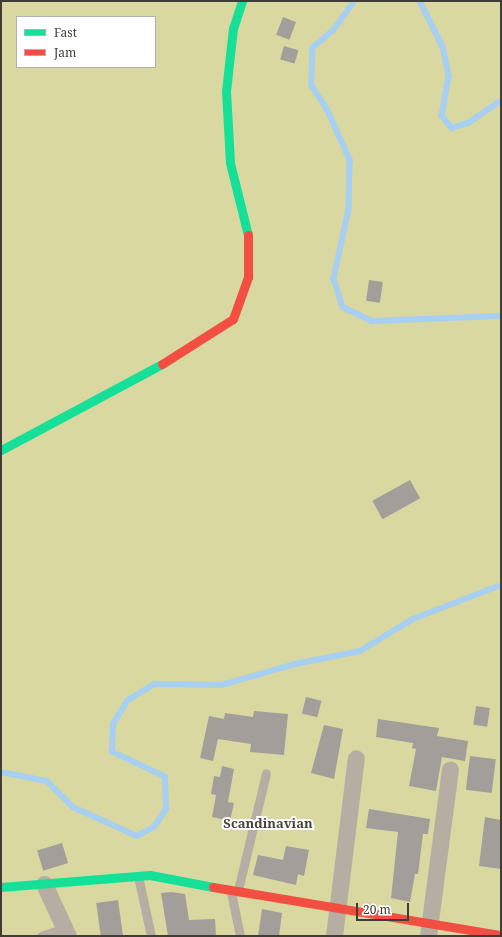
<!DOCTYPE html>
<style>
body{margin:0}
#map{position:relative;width:502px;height:937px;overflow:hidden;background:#f5efe9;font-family:"Noto Serif",serif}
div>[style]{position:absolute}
.forest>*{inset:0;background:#d8d8a0}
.stream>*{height:5.5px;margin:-2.75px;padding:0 2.75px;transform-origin:2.75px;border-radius:2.75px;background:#a7cff1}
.building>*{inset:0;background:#a39e9a;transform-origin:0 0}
.lane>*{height:9px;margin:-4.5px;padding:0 4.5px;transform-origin:4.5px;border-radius:4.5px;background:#b6aea3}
.street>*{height:17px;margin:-8.5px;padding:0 8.5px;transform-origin:8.5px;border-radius:8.5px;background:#b6aea3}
.fast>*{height:9px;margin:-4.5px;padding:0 4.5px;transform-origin:4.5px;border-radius:4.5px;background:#16e098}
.jam>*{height:9px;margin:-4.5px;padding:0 4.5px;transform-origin:4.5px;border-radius:4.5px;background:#f24e42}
span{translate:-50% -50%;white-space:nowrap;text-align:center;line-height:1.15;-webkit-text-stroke:4px #fff;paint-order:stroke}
.neighbourhood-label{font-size:13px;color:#4a4238;font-weight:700}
.frame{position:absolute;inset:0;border:2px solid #403c38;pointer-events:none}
.legend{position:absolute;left:16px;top:16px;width:140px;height:52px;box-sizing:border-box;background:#fff;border:1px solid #b3b1af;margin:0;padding:5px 7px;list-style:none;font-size:12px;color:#403c38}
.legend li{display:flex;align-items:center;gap:8px;height:20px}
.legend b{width:20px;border:1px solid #b3b1af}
.scale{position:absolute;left:356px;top:903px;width:53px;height:18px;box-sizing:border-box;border:2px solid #403c38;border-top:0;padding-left:5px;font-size:12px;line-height:14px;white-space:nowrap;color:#403c38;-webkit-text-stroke:3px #fff;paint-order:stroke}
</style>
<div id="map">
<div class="forest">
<i style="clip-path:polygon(evenodd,1px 1px,501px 1px,501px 936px,1px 936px,1px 1px,17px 17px,155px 17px,155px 67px,17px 67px,17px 17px)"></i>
</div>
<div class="stream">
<i style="left:355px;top:1px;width:37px;rotate:126deg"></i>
<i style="left:333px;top:31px;width:26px;rotate:140deg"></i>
<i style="left:313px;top:48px;width:38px;rotate:92deg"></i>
<i style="left:312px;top:86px;width:30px;rotate:57deg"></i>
<i style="left:328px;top:111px;width:54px;rotate:65.8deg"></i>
<i style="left:350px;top:160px;width:49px;rotate:91.2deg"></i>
<i style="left:349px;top:209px;width:72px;rotate:102.1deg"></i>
<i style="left:334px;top:279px;width:29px;rotate:72deg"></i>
<i style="left:343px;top:307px;width:32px;rotate:26deg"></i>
<i style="left:372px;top:321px;width:129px;rotate:-2.2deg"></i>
<i style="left:420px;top:1px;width:51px;rotate:63.4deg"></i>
<i style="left:443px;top:47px;width:30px;rotate:78deg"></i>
<i style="left:449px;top:76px;width:41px;rotate:99.9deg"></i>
<i style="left:442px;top:116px;width:16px;rotate:50deg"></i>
<i style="left:452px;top:128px;width:17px;rotate:-17deg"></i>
<i style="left:468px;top:123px;width:40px;rotate:-34deg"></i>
<i style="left:1px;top:772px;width:47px;rotate:11.1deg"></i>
<i style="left:47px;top:781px;width:37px;rotate:45deg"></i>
<i style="left:73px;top:807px;width:70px;rotate:24.4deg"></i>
<i style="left:137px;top:836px;width:19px;rotate:-28deg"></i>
<i style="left:154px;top:827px;width:22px;rotate:-56deg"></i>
<i style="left:166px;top:809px;width:32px;rotate:-92deg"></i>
<i style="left:165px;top:777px;width:59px;rotate:-154.7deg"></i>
<i style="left:112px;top:752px;width:28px;rotate:-88deg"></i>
<i style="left:113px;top:724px;width:28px;rotate:-58deg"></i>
<i style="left:128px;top:700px;width:31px;rotate:-31deg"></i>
<i style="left:155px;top:684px;width:67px;rotate:0.9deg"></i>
<i style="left:222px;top:685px;width:76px;rotate:-16deg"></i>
<i style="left:295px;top:664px;width:66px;rotate:-11.3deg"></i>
<i style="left:360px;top:651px;width:62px;rotate:-31.1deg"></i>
<i style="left:413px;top:619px;width:94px;rotate:-21.1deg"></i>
</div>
<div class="building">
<i style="left:283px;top:17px;width:14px;height:19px;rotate:21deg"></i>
<i style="left:284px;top:46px;width:15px;height:14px;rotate:16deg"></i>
<i style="left:369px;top:280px;width:14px;height:21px;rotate:8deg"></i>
<i style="left:410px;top:480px;width:21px;height:43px;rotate:61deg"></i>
<i style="left:306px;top:697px;width:16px;height:17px;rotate:14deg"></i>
<i style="left:476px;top:706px;width:14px;height:19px;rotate:8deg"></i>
<i style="clip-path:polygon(254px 711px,288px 714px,284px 755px,250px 752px,251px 744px,218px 739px,213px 761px,200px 758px,209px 716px,224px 719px,225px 713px,253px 717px)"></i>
<i style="clip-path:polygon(378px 719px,439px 728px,437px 736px,468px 741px,465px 761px,442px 757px,436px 791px,409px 786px,416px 749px,412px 748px,413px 743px,376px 737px)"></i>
<i style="clip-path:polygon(324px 725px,343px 729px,334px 779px,311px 773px)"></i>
<i style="left:470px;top:756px;width:26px;height:34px;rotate:7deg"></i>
<i style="clip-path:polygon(222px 766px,234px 769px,228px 802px,234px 803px,230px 821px,212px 817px,216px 795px,211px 794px,214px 776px,220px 777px)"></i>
<i style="clip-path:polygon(369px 809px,430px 819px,428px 834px,423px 834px,418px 874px,415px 874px,410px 902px,391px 898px,398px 832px,366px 828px)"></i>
<i style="clip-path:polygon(485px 817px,501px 820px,501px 869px,479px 866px)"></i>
<i style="left:62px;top:843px;width:21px;height:26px;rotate:73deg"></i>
<i style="clip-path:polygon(286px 846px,309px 850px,304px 876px,298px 874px,296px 885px,253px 875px,258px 855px,283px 860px)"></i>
<i style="clip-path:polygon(171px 892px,185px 894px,189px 920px,215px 919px,216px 936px,168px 936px,161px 893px)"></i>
<i style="left:118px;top:900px;width:36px;height:22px;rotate:82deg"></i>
<i style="clip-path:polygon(262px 909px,282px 913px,279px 936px,258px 936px)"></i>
</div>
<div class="lane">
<i style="left:138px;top:876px;width:61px;rotate:77.8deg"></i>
<i style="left:238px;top:890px;width:120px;rotate:-76.5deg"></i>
<i style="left:231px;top:892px;width:45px;rotate:78.4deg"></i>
<i style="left:41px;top:936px;width:24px;rotate:-19deg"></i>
</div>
<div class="street">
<i style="left:44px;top:884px;width:57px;rotate:65.2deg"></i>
<i style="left:334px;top:936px;width:179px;rotate:-83deg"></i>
<i style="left:428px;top:936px;width:168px;rotate:-82.5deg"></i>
</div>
<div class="fast">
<i style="left:242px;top:1px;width:28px;rotate:108deg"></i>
<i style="left:233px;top:28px;width:63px;rotate:96.3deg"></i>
<i style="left:226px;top:91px;width:72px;rotate:86.8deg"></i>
<i style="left:230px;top:163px;width:74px;rotate:76deg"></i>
<i style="left:1px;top:450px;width:183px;rotate:-28.1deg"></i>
<i style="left:1px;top:887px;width:149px;rotate:-4.6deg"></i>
<i style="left:150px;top:875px;width:64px;rotate:10.8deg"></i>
</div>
<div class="jam">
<i style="left:162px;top:364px;width:84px;rotate:-32.4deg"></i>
<i style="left:233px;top:319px;width:45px;rotate:-70.3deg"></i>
<i style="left:248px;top:277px;width:42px;rotate:-90deg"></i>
<i style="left:213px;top:887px;width:292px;rotate:9.5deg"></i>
</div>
<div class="neighbourhood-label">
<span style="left:268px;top:823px">Scandinavian</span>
</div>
<div class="frame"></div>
<ul class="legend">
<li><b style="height:5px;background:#16e098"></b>Fast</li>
<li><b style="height:5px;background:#f24e42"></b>Jam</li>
</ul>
<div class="scale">20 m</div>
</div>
